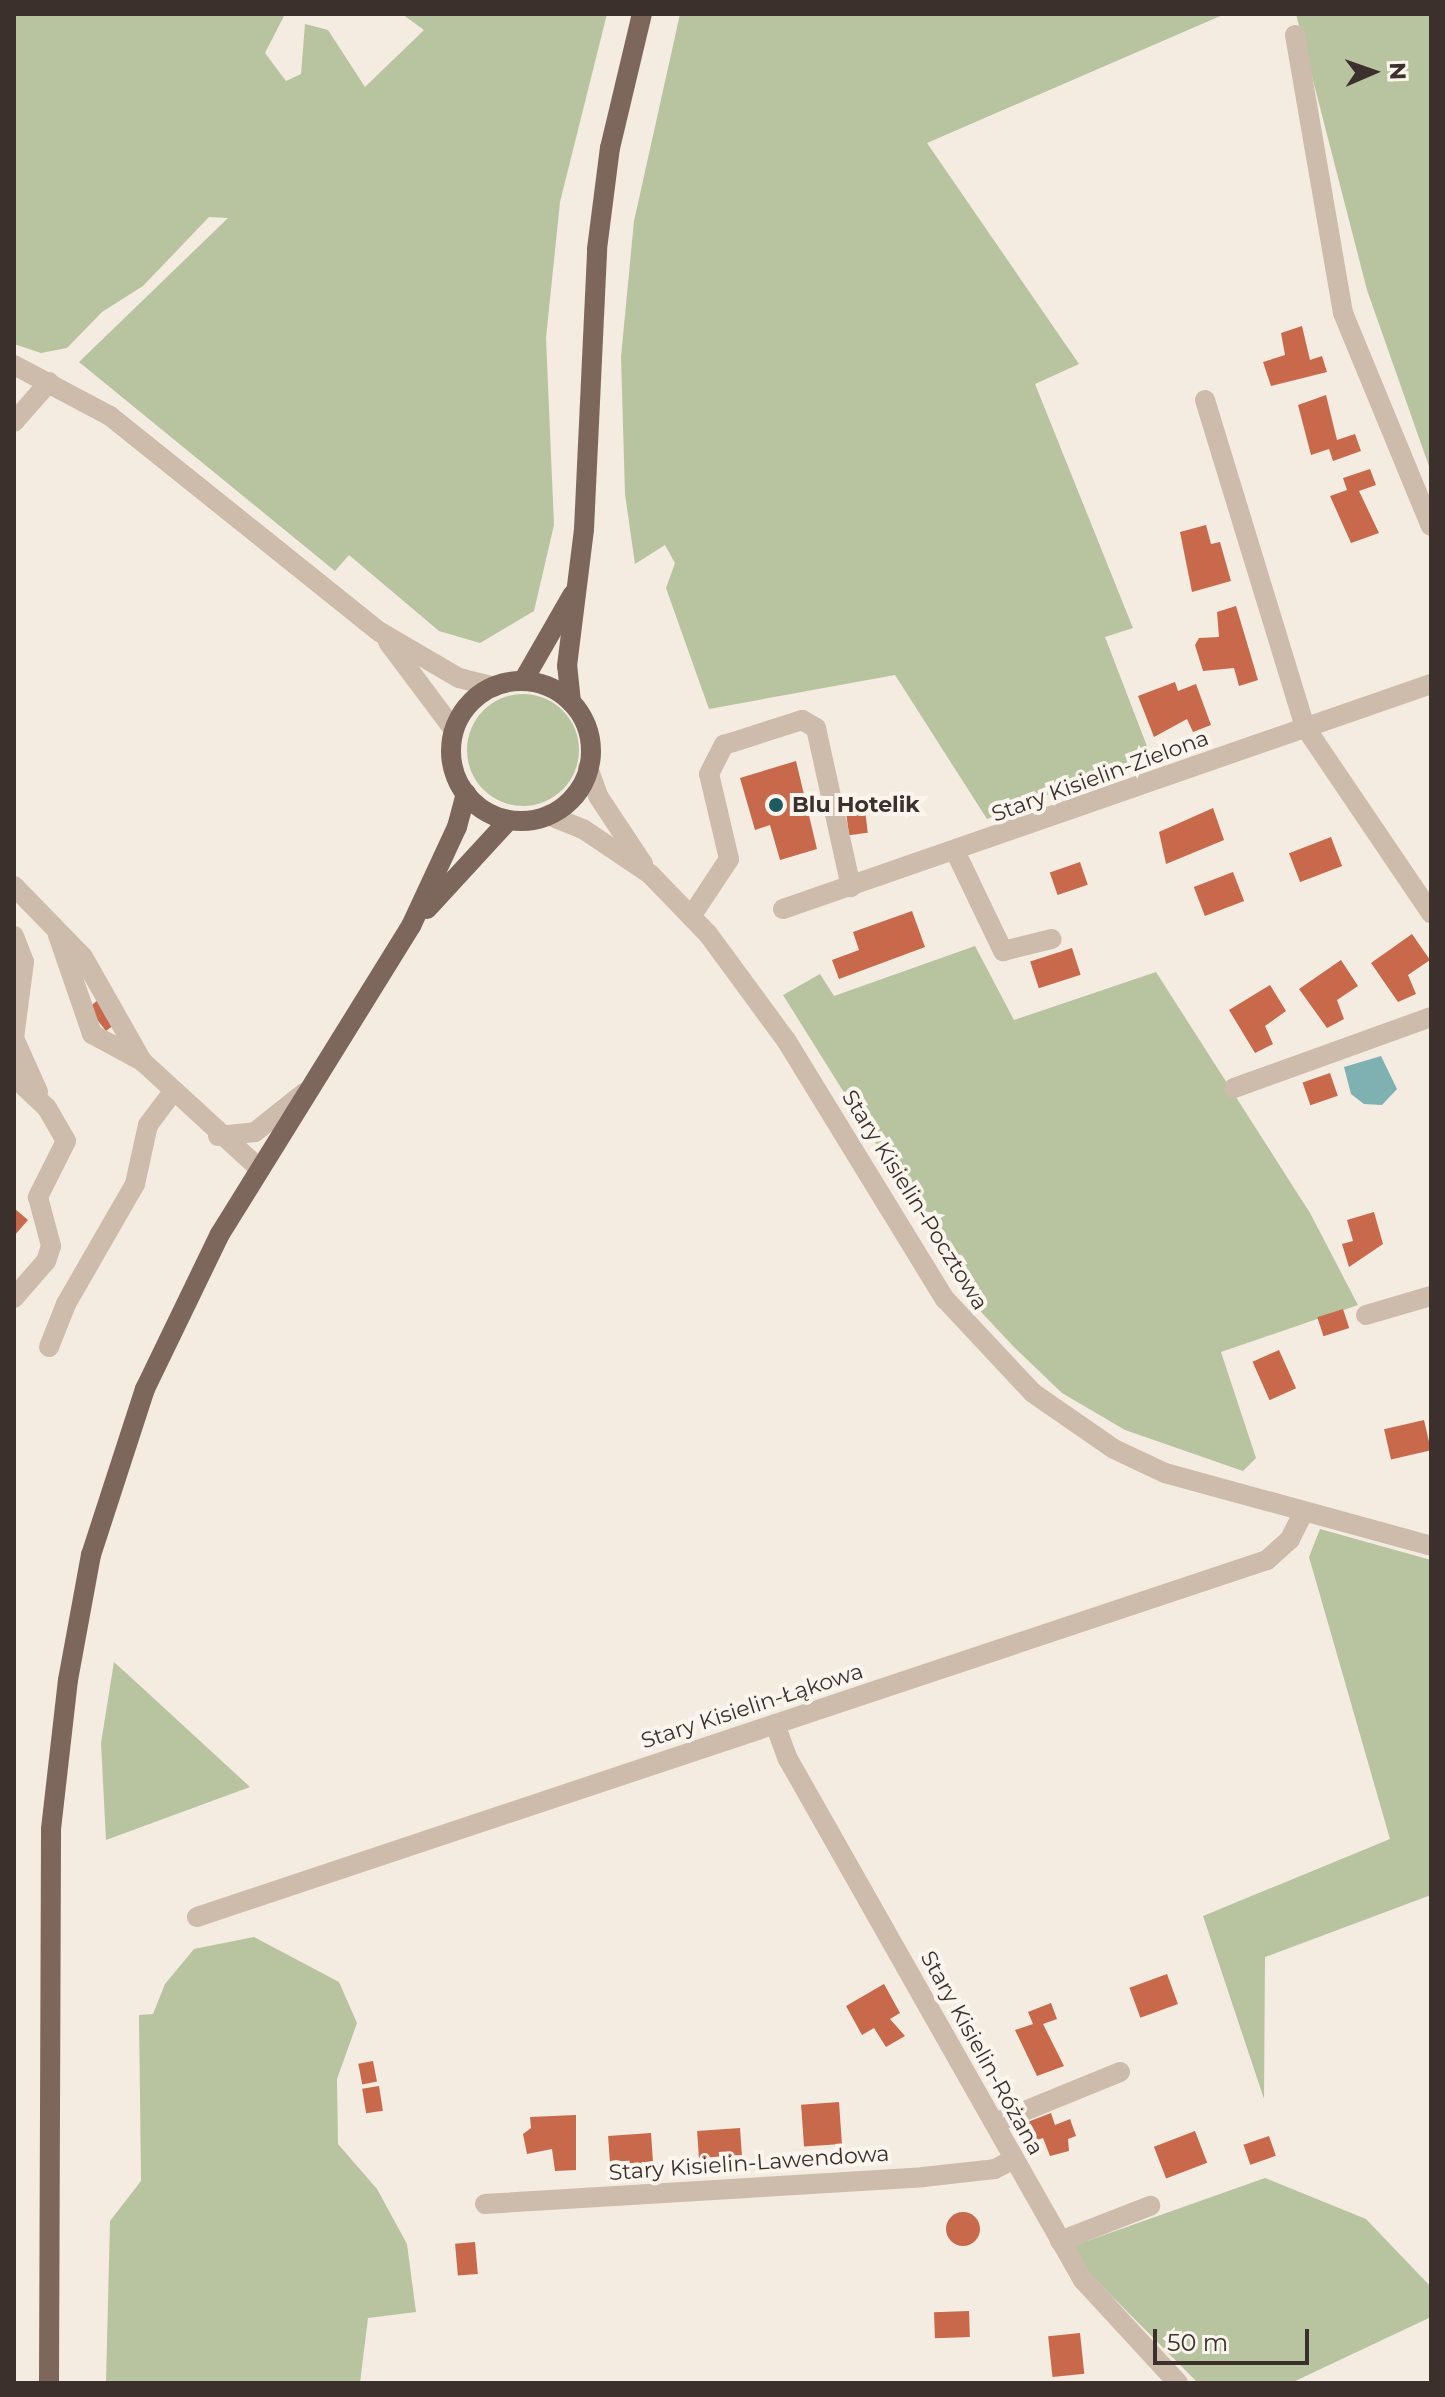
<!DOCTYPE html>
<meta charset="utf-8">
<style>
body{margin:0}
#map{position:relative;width:1445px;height:2397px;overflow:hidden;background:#f4ebe1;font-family:Montserrat,sans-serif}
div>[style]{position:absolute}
.green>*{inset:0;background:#b8c4a0}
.round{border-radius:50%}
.water>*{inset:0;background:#7fb0b2}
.building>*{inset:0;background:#c8694b;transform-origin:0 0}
.minor>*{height:20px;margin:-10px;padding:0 10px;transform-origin:10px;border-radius:10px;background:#cdbbac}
.major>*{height:20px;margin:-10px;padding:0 10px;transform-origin:10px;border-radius:10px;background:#7d675c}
.major>.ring{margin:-10px;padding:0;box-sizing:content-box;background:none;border:20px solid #7d675c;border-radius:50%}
.dots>*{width:22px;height:22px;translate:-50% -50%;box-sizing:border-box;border:4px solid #fbf5ee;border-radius:50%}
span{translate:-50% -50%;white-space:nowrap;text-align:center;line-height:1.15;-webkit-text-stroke:8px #fbf5ee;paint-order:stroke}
.street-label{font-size:22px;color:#3b302b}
.poi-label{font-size:22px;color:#3b302b;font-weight:700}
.left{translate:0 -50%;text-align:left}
.frame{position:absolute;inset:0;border:16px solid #3b302b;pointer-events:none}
.north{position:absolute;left:1333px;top:32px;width:80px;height:80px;-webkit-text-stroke:6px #fbf5ee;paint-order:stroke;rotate:88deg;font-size:22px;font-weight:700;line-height:32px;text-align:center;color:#3b302b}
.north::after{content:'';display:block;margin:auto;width:28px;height:36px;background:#3b302b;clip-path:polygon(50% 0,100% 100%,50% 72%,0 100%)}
.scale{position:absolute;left:1153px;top:2329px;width:156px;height:36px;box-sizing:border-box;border:4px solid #3b302b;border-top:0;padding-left:10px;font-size:24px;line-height:28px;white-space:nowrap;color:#3b302b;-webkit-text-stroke:6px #fbf5ee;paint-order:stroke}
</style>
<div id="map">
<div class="green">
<i style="clip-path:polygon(14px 14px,285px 14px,265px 53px,286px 81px,301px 74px,305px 24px,328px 30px,365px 87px,424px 30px,402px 14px,607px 14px,560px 202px,546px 338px,554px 525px,534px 611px,480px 643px,439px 631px,349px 555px,335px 571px,79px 362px,228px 218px,209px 217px,143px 286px,102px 312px,67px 348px,41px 353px,14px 344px)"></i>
<i style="clip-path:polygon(680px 14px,1225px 14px,927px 143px,1079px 364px,1035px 384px,1133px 628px,1105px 637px,1150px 754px,987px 819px,895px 675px,709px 709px,666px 588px,675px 563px,665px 545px,635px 564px,625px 494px,621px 357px,634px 221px)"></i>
<i style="clip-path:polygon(1296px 14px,1431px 14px,1431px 472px,1367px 290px)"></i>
<i class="round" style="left:467px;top:694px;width:112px;height:112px"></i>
<i style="clip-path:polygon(975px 946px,1014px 1020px,1156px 972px,1310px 1213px,1358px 1305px,1221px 1352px,1256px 1458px,1243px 1471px,1125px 1430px,1062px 1393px,1014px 1347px,982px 1313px,783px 995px,820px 974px,834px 996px)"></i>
<i style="clip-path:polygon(1320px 1529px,1431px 1560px,1431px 1895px,1265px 1957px,1264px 2099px,1203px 1916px,1390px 1839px,1309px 1557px)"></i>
<i style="clip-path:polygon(114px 1662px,149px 1694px,250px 1787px,106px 1840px,101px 1743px)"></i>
<i style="clip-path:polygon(254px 1937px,339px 1982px,357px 2023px,337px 2079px,338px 2144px,377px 2189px,407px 2244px,416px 2312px,368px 2318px,360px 2383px,106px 2383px,110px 2221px,141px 2181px,139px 2015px,153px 2014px,165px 1984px,194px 1949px)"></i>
<i style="clip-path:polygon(1265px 2178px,1366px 2219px,1431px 2287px,1431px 2317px,1291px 2383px,1198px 2383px,1088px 2272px,1073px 2246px)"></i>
</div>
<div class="water">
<i style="clip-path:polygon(1381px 1056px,1397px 1089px,1382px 1105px,1364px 1104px,1351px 1094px,1344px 1067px)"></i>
</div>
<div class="building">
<i style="clip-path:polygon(1302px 326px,1310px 360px,1322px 356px,1327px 372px,1271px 386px,1263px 362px,1285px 355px,1281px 333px)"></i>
<i style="clip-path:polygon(1326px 395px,1337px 440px,1355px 434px,1361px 451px,1333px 461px,1329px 449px,1311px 455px,1298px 405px)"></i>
<i style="clip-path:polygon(1370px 469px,1376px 485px,1359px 491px,1379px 533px,1351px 543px,1330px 496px,1347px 490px,1343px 478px)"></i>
<i style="clip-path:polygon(1206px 525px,1211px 544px,1220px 542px,1231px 581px,1192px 592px,1180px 532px)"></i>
<i style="clip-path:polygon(1236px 606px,1258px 680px,1239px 686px,1234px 668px,1203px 671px,1195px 645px,1199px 638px,1219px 637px,1217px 612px)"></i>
<i style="clip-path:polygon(1175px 682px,1178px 691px,1196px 684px,1211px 725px,1193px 732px,1187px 719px,1154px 737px,1138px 696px)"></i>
<i style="clip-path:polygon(796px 761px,817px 849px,780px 860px,770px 825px,755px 830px,740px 778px)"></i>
<i style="clip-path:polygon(1213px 808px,1224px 840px,1166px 864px,1159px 832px)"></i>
<i style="left:865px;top:810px;width:23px;height:19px;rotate:83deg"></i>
<i style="left:1331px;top:837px;width:31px;height:45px;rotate:69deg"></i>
<i style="left:1080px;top:862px;width:24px;height:32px;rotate:71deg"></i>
<i style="left:1233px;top:872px;width:31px;height:42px;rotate:69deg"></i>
<i style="clip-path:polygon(912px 911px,925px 947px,839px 979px,832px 960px,859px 950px,853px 932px)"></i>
<i style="clip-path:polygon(1412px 934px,1430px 960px,1408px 975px,1416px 994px,1398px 1002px,1371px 963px)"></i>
<i style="left:1072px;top:948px;width:28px;height:44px;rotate:72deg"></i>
<i style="clip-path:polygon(1341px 960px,1358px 986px,1337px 1000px,1344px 1019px,1327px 1028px,1299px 989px)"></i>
<i style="clip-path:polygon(1270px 985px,1286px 1011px,1265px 1026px,1273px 1044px,1255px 1053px,1229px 1010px)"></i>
<i style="clip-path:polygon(98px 1000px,118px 1022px,106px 1031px,88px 1008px)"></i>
<i style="left:1330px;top:1073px;width:24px;height:29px;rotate:71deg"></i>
<i style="clip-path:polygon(14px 1208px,28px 1220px,14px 1236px)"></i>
<i style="clip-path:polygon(1374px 1212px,1383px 1244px,1349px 1267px,1342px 1244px,1353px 1241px,1347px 1220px)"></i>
<i style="left:1343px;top:1309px;width:20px;height:27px;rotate:72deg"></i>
<i style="left:1279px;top:1350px;width:42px;height:29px;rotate:66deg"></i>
<i style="left:1424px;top:1420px;width:31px;height:41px;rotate:77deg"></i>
<i style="left:1167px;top:1974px;width:32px;height:40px;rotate:70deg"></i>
<i style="clip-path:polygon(884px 1984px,900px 2013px,890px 2019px,905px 2036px,886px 2047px,874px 2028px,862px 2035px,846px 2006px)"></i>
<i style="clip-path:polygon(1051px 2003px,1057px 2019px,1043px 2024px,1064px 2066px,1037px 2076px,1015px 2030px,1033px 2024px,1028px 2012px)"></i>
<i style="left:373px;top:2061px;width:21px;height:15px;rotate:79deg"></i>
<i style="left:379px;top:2086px;width:25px;height:17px;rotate:81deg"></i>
<i style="left:839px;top:2102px;width:42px;height:38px;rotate:86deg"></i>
<i style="clip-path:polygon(1051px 2113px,1055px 2125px,1070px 2119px,1076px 2136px,1068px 2139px,1069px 2151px,1050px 2156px,1043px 2138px,1022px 2145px,1015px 2127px)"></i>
<i style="clip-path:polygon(576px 2115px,576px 2170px,555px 2171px,552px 2149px,527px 2154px,523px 2134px,531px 2128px,530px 2117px)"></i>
<i style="left:740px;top:2128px;width:27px;height:43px;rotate:86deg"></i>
<i style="left:1195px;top:2131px;width:34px;height:44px;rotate:69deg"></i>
<i style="left:651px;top:2133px;width:30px;height:43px;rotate:86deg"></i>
<i style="left:1269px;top:2136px;width:21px;height:27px;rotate:71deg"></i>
<i class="round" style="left:946px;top:2212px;width:34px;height:34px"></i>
<i style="left:475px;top:2242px;width:32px;height:20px;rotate:85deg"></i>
<i style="left:969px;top:2311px;width:26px;height:35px;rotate:88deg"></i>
<i style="left:1080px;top:2333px;width:41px;height:32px;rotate:84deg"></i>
</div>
<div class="minor">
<i style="left:1295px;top:35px;width:282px;rotate:80.2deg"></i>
<i style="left:1343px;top:313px;width:230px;rotate:67.6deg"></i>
<i style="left:14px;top:365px;width:109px;rotate:28deg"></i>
<i style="left:110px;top:416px;width:346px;rotate:38.7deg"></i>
<i style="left:380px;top:632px;width:91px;rotate:30.2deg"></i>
<i style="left:459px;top:678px;width:36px;rotate:14deg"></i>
<i style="left:1205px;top:400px;width:342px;rotate:73deg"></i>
<i style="left:1305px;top:727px;width:225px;rotate:55.9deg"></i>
<i style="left:14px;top:422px;width:53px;rotate:-48.8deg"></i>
<i style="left:388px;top:642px;width:110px;rotate:53.1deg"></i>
<i style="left:588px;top:768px;width:30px;rotate:70deg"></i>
<i style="left:598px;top:796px;width:82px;rotate:56.5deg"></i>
<i style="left:548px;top:815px;width:38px;rotate:22deg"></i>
<i style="left:583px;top:829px;width:81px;rotate:33.9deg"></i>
<i style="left:650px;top:874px;width:83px;rotate:46deg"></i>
<i style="left:708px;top:934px;width:132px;rotate:53.7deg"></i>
<i style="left:786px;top:1040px;width:304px;rotate:58.5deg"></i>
<i style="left:945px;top:1299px;width:129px;rotate:46.9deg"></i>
<i style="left:1033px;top:1393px;width:98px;rotate:34.7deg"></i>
<i style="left:1114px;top:1449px;width:56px;rotate:25.2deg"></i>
<i style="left:1165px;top:1473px;width:276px;rotate:15.3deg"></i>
<i style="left:956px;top:853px;width:109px;rotate:64.4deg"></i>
<i style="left:1003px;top:951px;width:50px;rotate:-13.8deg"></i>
<i style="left:14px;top:886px;width:99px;rotate:45.8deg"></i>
<i style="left:83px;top:957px;width:120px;rotate:60.4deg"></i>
<i style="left:142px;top:1061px;width:160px;rotate:42.5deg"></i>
<i style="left:783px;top:909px;width:686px;rotate:-19.15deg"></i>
<i style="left:692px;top:915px;width:67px;rotate:-56.5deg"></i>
<i style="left:729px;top:859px;width:87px;rotate:-103.2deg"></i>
<i style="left:709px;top:774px;width:33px;rotate:-63deg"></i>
<i style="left:724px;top:745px;width:82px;rotate:-17.8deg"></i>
<i style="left:802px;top:720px;width:16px;rotate:30deg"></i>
<i style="left:816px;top:728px;width:163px;rotate:77.6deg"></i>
<i style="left:58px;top:935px;width:105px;rotate:71deg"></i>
<i style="left:92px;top:1034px;width:57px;rotate:28.4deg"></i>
<i style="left:14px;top:936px;width:28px;rotate:69deg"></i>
<i style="left:24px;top:962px;width:77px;rotate:97.5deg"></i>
<i style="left:14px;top:1038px;width:59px;rotate:66deg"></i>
<i style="left:14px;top:1077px;width:45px;rotate:43.2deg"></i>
<i style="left:47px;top:1108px;width:38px;rotate:60deg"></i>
<i style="left:66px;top:1141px;width:63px;rotate:116.6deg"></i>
<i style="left:38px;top:1197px;width:51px;rotate:75.1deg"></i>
<i style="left:51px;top:1246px;width:16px;rotate:108deg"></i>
<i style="left:46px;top:1261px;width:49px;rotate:130.9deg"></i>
<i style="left:1234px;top:1088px;width:209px;rotate:-19.8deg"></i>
<i style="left:218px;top:1136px;width:37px;rotate:-6deg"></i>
<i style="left:255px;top:1132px;width:63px;rotate:-38.5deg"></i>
<i style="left:1366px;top:1315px;width:68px;rotate:-16.3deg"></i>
<i style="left:49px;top:1347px;width:46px;rotate:-68.4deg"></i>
<i style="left:66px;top:1304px;width:138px;rotate:-60.1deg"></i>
<i style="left:135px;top:1184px;width:60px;rotate:-77.6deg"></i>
<i style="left:148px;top:1125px;width:39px;rotate:-53deg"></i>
<i style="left:775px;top:1724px;width:37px;rotate:70deg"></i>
<i style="left:788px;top:1759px;width:599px;rotate:60.48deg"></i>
<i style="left:1083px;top:2280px;width:140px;rotate:47.3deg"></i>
<i style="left:197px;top:1917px;width:1128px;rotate:-18.45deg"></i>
<i style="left:1267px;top:1560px;width:31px;rotate:-42deg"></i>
<i style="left:1290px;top:1539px;width:29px;rotate:-63deg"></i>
<i style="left:995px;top:2123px;width:135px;rotate:-22.2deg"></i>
<i style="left:485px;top:2204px;width:439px;rotate:-3.5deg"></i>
<i style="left:923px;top:2177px;width:72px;rotate:-6.3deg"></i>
<i style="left:995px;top:2169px;width:21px;rotate:-28deg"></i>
<i style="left:1060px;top:2241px;width:97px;rotate:-21.3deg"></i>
</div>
<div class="major">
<i style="left:523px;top:681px;width:100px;rotate:-60.1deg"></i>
<i class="ring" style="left:451px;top:681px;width:120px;height:120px"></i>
<i style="left:571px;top:702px;width:36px;rotate:-96deg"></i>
<i style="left:567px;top:666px;width:138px;rotate:-82.9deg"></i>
<i style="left:584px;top:529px;width:280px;rotate:-87.3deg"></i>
<i style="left:597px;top:249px;width:102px;rotate:-82.7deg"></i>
<i style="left:610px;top:148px;width:138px;rotate:-76.6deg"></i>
<i style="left:427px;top:909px;width:120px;rotate:-47.4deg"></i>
<i style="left:49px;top:2383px;width:554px;rotate:-89.79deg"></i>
<i style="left:51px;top:1829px;width:150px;rotate:-83.5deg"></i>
<i style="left:68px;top:1680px;width:127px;rotate:-79.6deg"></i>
<i style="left:91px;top:1555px;width:175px;rotate:-72deg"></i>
<i style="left:145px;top:1389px;width:172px;rotate:-64.2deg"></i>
<i style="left:220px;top:1234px;width:362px;rotate:-58.2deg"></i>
<i style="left:411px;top:926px;width:109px;rotate:-65.1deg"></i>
<i style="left:457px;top:827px;width:35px;rotate:-75deg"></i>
</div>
<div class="dots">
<i style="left:776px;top:805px;background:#1f5a5e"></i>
</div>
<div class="street-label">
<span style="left:1100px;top:776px;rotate:-20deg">Stary Kisielin-Zielona</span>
<span style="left:915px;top:1200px;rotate:58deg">Stary Kisielin-Pocztowa</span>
<span style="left:752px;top:1706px;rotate:-18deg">Stary Kisielin-Łąkowa</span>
<span style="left:982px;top:2053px;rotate:61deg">Stary Kisielin-Różana</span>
<span style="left:749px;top:2163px;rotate:-4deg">Stary Kisielin-Lawendowa</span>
</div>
<div class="poi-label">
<span class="left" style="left:792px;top:805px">Blu Hotelik</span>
</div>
<div class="frame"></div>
<div class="north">N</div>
<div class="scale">50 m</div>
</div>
